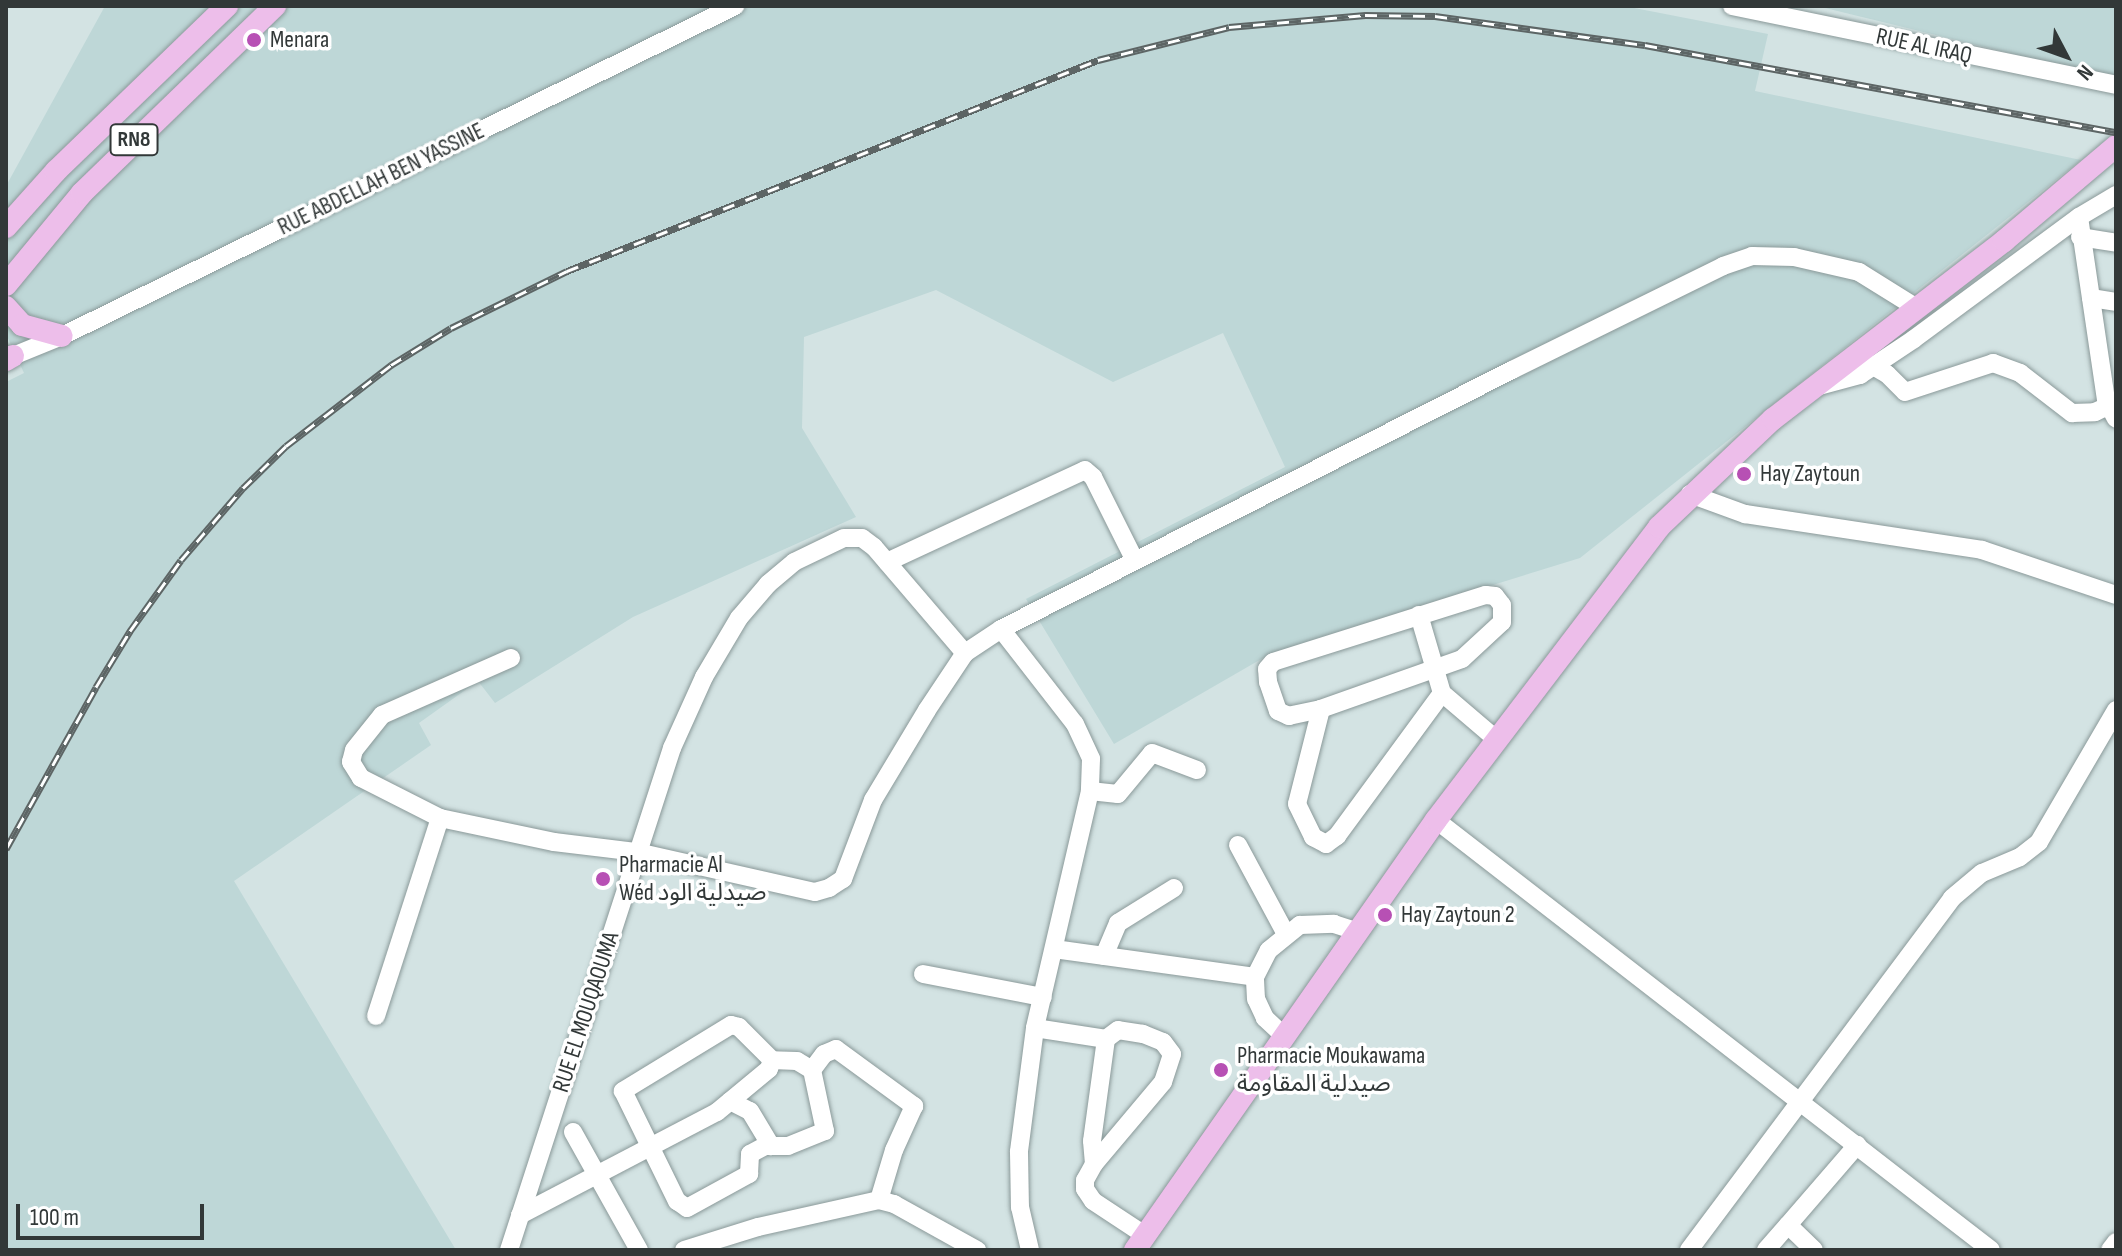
<!DOCTYPE html>
<meta charset="utf-8">
<style>
body{margin:0}
#map{position:relative;width:2122px;height:1256px;overflow:hidden;background:#d3e3e3;font-family:"Sofia Sans Condensed","Noto Sans Arabic",sans-serif}
div>[style]{position:absolute}
.built>*{inset:0;background:#bed7d7}
.roads{filter:drop-shadow(0 0 2px #8a9999) drop-shadow(0 0 2px #8a9999)}
.minor>*{height:18px;margin:-9px;padding:0 9px;transform-origin:9px;border-radius:9px;background:#fff}
.major>*{height:22px;margin:-11px;padding:0 11px;transform-origin:11px;border-radius:11px;background:#edbeea}
.rail>*{height:7px;margin-top:-3.5px;transform-origin:0;background:repeating-linear-gradient(90deg,#fff 0 12px,#5d6565 0 24px);box-sizing:border-box;border-block:2px solid #5d6565}
.dots>*{width:22px;height:22px;translate:-50% -50%;box-sizing:border-box;border:4px solid #fff;border-radius:50%}
span{translate:-50% -50%;white-space:nowrap;text-align:center;line-height:1.15;-webkit-text-stroke:7px #fff;paint-order:stroke}
.shield-label span{padding:2px 6px;background:#fff;border:2px solid;border-radius:6px;-webkit-text-stroke-width:0}
.shield-label{font-size:22px;color:#323838;font-weight:700}
.poi-label{font-size:24px;color:#323838}
.left{translate:0 -50%;text-align:left}
.street-label{font-size:24px;color:#323838}
.frame{position:absolute;inset:0;border:8px solid #323838;pointer-events:none}
.north{position:absolute;left:2026px;top:16px;width:80px;height:80px;-webkit-text-stroke:6px #fff;paint-order:stroke;rotate:131deg;font-size:22px;font-weight:700;line-height:32px;text-align:center;color:#323838}
.north::after{content:'';display:block;margin:auto;width:28px;height:36px;background:#323838;clip-path:polygon(50% 0,100% 100%,50% 72%,0 100%)}
.scale{position:absolute;left:16px;top:1204px;width:188px;height:36px;box-sizing:border-box;border:4px solid #323838;border-top:0;padding-left:10px;font-size:24px;line-height:28px;white-space:nowrap;color:#323838;-webkit-text-stroke:6px #fff;paint-order:stroke}
</style>
<div id="map">
<div class="built">
<i style="clip-path:polygon(105px 6px,1624px 6px,1768px 34px,1755px 91px,2081px 160px,1580px 558px,1270px 654px,1114px 744px,1026px 599px,1285px 467px,1223px 333px,1113px 382px,936px 290px,804px 337px,802px 428px,856px 517px,633px 617px,495px 703px,478px 681px,419px 723px,431px 745px,234px 881px,456px 1250px,6px 1250px,6px 382px,24px 373px,6px 334px,6px 186px)"></i>
<i style="clip-path:polygon(1817px 6px,2116px 6px,2116px 79px)"></i>
</div>
<div class="roads">
<div class="minor">
<i style="left:1732px;top:6px;width:392px;rotate:11.6deg"></i>
<i style="left:2116px;top:195px;width:43px;rotate:149.3deg"></i>
<i style="left:2079px;top:217px;width:185px;rotate:81.6deg"></i>
<i style="left:2106px;top:400px;width:21px;rotate:62deg"></i>
<i style="left:2080px;top:237px;width:36px;rotate:9deg"></i>
<i style="left:2091px;top:298px;width:25px;rotate:9deg"></i>
<i style="left:6px;top:355px;width:7px;rotate:8deg"></i>
<i style="left:13px;top:356px;width:53px;rotate:-22.2deg"></i>
<i style="left:62px;top:336px;width:750px;rotate:-26.12deg"></i>
<i style="left:1866px;top:362px;width:24px;rotate:30deg"></i>
<i style="left:1887px;top:374px;width:25px;rotate:45deg"></i>
<i style="left:1905px;top:392px;width:93px;rotate:-18.2deg"></i>
<i style="left:1993px;top:363px;width:29px;rotate:20deg"></i>
<i style="left:2020px;top:373px;width:66px;rotate:37.6deg"></i>
<i style="left:2072px;top:413px;width:23px;rotate:-2deg"></i>
<i style="left:2095px;top:412px;width:14px;rotate:-25deg"></i>
<i style="left:1815px;top:387px;width:47px;rotate:-14.9deg"></i>
<i style="left:1860px;top:375px;width:65px;rotate:-33.7deg"></i>
<i style="left:1914px;top:339px;width:205px;rotate:-36.5deg"></i>
<i style="left:1690px;top:494px;width:59px;rotate:20deg"></i>
<i style="left:1745px;top:514px;width:240px;rotate:8.6deg"></i>
<i style="left:1982px;top:550px;width:141px;rotate:18.6deg"></i>
<i style="left:887px;top:562px;width:218px;rotate:-24.9deg"></i>
<i style="left:1085px;top:470px;width:11px;rotate:41deg"></i>
<i style="left:1093px;top:477px;width:92px;rotate:63.4deg"></i>
<i style="left:1486px;top:595px;width:9px;rotate:6deg"></i>
<i style="left:1495px;top:596px;width:11px;rotate:52deg"></i>
<i style="left:1502px;top:605px;width:17px;rotate:90deg"></i>
<i style="left:1502px;top:622px;width:54px;rotate:137.2deg"></i>
<i style="left:1462px;top:659px;width:150px;rotate:160.5deg"></i>
<i style="left:1321px;top:709px;width:33px;rotate:168deg"></i>
<i style="left:1289px;top:716px;width:12px;rotate:-156deg"></i>
<i style="left:1278px;top:711px;width:31px;rotate:-109deg"></i>
<i style="left:1268px;top:682px;width:13px;rotate:-94deg"></i>
<i style="left:1267px;top:669px;width:9px;rotate:-49deg"></i>
<i style="left:1273px;top:662px;width:223px;rotate:-17.5deg"></i>
<i style="left:1419px;top:615px;width:81px;rotate:73.6deg"></i>
<i style="left:1442px;top:693px;width:72px;rotate:40.5deg"></i>
<i style="left:1001px;top:629px;width:120px;rotate:52.1deg"></i>
<i style="left:1075px;top:724px;width:38px;rotate:65deg"></i>
<i style="left:1091px;top:759px;width:32px;rotate:92deg"></i>
<i style="left:1090px;top:791px;width:243px;rotate:103.1deg"></i>
<i style="left:1035px;top:1028px;width:125px;rotate:97.4deg"></i>
<i style="left:1019px;top:1152px;width:55px;rotate:89deg"></i>
<i style="left:1020px;top:1207px;width:44px;rotate:76.9deg"></i>
<i style="left:1321px;top:709px;width:98px;rotate:104.2deg"></i>
<i style="left:1297px;top:804px;width:37px;rotate:64deg"></i>
<i style="left:1313px;top:837px;width:15px;rotate:28deg"></i>
<i style="left:1326px;top:844px;width:14px;rotate:-36deg"></i>
<i style="left:1337px;top:836px;width:177px;rotate:-53.7deg"></i>
<i style="left:1090px;top:791px;width:28px;rotate:6deg"></i>
<i style="left:1118px;top:794px;width:53px;rotate:-50.3deg"></i>
<i style="left:1152px;top:753px;width:48px;rotate:20.7deg"></i>
<i style="left:440px;top:818px;width:89px;rotate:-153.1deg"></i>
<i style="left:361px;top:778px;width:19px;rotate:-122deg"></i>
<i style="left:351px;top:762px;width:12px;rotate:-76deg"></i>
<i style="left:354px;top:750px;width:45px;rotate:-51.3deg"></i>
<i style="left:382px;top:715px;width:141px;rotate:-23.8deg"></i>
<i style="left:1436px;top:820px;width:702px;rotate:37.77deg"></i>
<i style="left:1238px;top:845px;width:101px;rotate:61.7deg"></i>
<i style="left:1054px;top:949px;width:203px;rotate:7.9deg"></i>
<i style="left:1104px;top:956px;width:36px;rotate:-67deg"></i>
<i style="left:1118px;top:923px;width:66px;rotate:-32deg"></i>
<i style="left:923px;top:974px;width:122px;rotate:10.9deg"></i>
<i style="left:376px;top:1016px;width:208px;rotate:-72.1deg"></i>
<i style="left:440px;top:818px;width:116px;rotate:11.9deg"></i>
<i style="left:554px;top:842px;width:84px;rotate:6.9deg"></i>
<i style="left:637px;top:852px;width:182px;rotate:12.7deg"></i>
<i style="left:815px;top:892px;width:15px;rotate:-16deg"></i>
<i style="left:829px;top:888px;width:17px;rotate:-33deg"></i>
<i style="left:843px;top:879px;width:85px;rotate:-69.2deg"></i>
<i style="left:873px;top:800px;width:105px;rotate:-59deg"></i>
<i style="left:927px;top:710px;width:69px;rotate:-56.3deg"></i>
<i style="left:965px;top:653px;width:43px;rotate:-33.7deg"></i>
<i style="left:1001px;top:629px;width:573px;rotate:-26.88deg"></i>
<i style="left:1512px;top:370px;width:235px;rotate:-26.2deg"></i>
<i style="left:1723px;top:266px;width:31px;rotate:-19deg"></i>
<i style="left:1752px;top:256px;width:42px;rotate:1.4deg"></i>
<i style="left:1794px;top:257px;width:67px;rotate:13deg"></i>
<i style="left:1859px;top:272px;width:66px;rotate:32deg"></i>
<i style="left:1035px;top:1028px;width:72px;rotate:8.8deg"></i>
<i style="left:1283px;top:1035px;width:25px;rotate:-137deg"></i>
<i style="left:1265px;top:1018px;width:21px;rotate:-115deg"></i>
<i style="left:1256px;top:999px;width:22px;rotate:-93deg"></i>
<i style="left:1255px;top:977px;width:30px;rotate:-63deg"></i>
<i style="left:1269px;top:950px;width:40px;rotate:-39deg"></i>
<i style="left:1300px;top:925px;width:34px;rotate:-2deg"></i>
<i style="left:1334px;top:924px;width:22px;rotate:18deg"></i>
<i style="left:812px;top:1070px;width:17px;rotate:-149deg"></i>
<i style="left:797px;top:1061px;width:25px;rotate:-178deg"></i>
<i style="left:772px;top:1060px;width:47px;rotate:-135deg"></i>
<i style="left:739px;top:1027px;width:8px;rotate:-166deg"></i>
<i style="left:731px;top:1025px;width:127px;rotate:148.6deg"></i>
<i style="left:623px;top:1091px;width:123px;rotate:63.9deg"></i>
<i style="left:677px;top:1201px;width:12px;rotate:35deg"></i>
<i style="left:687px;top:1208px;width:71px;rotate:-28.7deg"></i>
<i style="left:749px;top:1174px;width:20px;rotate:-87deg"></i>
<i style="left:750px;top:1154px;width:17px;rotate:-28deg"></i>
<i style="left:765px;top:1146px;width:23px"></i>
<i style="left:788px;top:1146px;width:40px;rotate:-22deg"></i>
<i style="left:825px;top:1131px;width:62px;rotate:-102deg"></i>
<i style="left:812px;top:1070px;width:20px;rotate:-53deg"></i>
<i style="left:824px;top:1054px;width:13px;rotate:-23deg"></i>
<i style="left:836px;top:1049px;width:97px;rotate:36.2deg"></i>
<i style="left:914px;top:1106px;width:48px;rotate:114.4deg"></i>
<i style="left:894px;top:1150px;width:52px;rotate:106.7deg"></i>
<i style="left:730px;top:1101px;width:22px;rotate:27deg"></i>
<i style="left:750px;top:1111px;width:41px;rotate:59deg"></i>
<i style="left:573px;top:1132px;width:135px;rotate:60.8deg"></i>
<i style="left:1094px;top:1164px;width:107px;rotate:-49.9deg"></i>
<i style="left:1163px;top:1082px;width:29px;rotate:-72deg"></i>
<i style="left:1172px;top:1054px;width:15px;rotate:-127deg"></i>
<i style="left:1163px;top:1042px;width:22px;rotate:-158deg"></i>
<i style="left:1143px;top:1034px;width:25px;rotate:-171deg"></i>
<i style="left:1118px;top:1030px;width:15px;rotate:143deg"></i>
<i style="left:1106px;top:1039px;width:103px;rotate:97.8deg"></i>
<i style="left:1092px;top:1141px;width:23px;rotate:85deg"></i>
<i style="left:1094px;top:1164px;width:18px;rotate:119deg"></i>
<i style="left:1085px;top:1180px;width:9px;rotate:90deg"></i>
<i style="left:1085px;top:1189px;width:14px;rotate:56deg"></i>
<i style="left:1093px;top:1201px;width:64px;rotate:33.4deg"></i>
<i style="left:520px;top:1215px;width:222px;rotate:-27.6deg"></i>
<i style="left:717px;top:1112px;width:67px;rotate:-39.6deg"></i>
<i style="left:769px;top:1069px;width:9px;rotate:-72deg"></i>
<i style="left:509px;top:1250px;width:528px;rotate:-72.01deg"></i>
<i style="left:672px;top:748px;width:78px;rotate:-65.7deg"></i>
<i style="left:704px;top:677px;width:69px;rotate:-59.3deg"></i>
<i style="left:739px;top:618px;width:45px;rotate:-49.5deg"></i>
<i style="left:768px;top:584px;width:34px;rotate:-40deg"></i>
<i style="left:794px;top:562px;width:55px;rotate:-25.6deg"></i>
<i style="left:844px;top:538px;width:18px"></i>
<i style="left:862px;top:538px;width:15px;rotate:37deg"></i>
<i style="left:874px;top:547px;width:140px;rotate:49.4deg"></i>
<i style="left:684px;top:1250px;width:77px;rotate:-17.3deg"></i>
<i style="left:758px;top:1227px;width:124px;rotate:-12.6deg"></i>
<i style="left:879px;top:1200px;width:16px;rotate:15deg"></i>
<i style="left:894px;top:1204px;width:95px;rotate:29deg"></i>
<i style="left:1689px;top:1250px;width:439px;rotate:-53.2deg"></i>
<i style="left:1952px;top:898px;width:39px;rotate:-40deg"></i>
<i style="left:1982px;top:873px;width:41px;rotate:-22.8deg"></i>
<i style="left:2020px;top:857px;width:24px;rotate:-38deg"></i>
<i style="left:2039px;top:842px;width:153px;rotate:-59.7deg"></i>
<i style="left:1766px;top:1250px;width:33px;rotate:-49deg"></i>
<i style="left:1814px;top:1250px;width:36px;rotate:-136deg"></i>
<i style="left:1788px;top:1225px;width:106px;rotate:-49.2deg"></i>
<i style="left:2110px;top:1250px;width:10px;rotate:-53deg"></i>
</div>
<div class="major">
<i style="left:6px;top:227px;width:75px;rotate:-48.2deg"></i>
<i style="left:56px;top:171px;width:238px;rotate:-44deg"></i>
<i style="left:6px;top:285px;width:119px;rotate:-50.4deg"></i>
<i style="left:82px;top:193px;width:269px;rotate:-44.1deg"></i>
<i style="left:6px;top:307px;width:24px;rotate:48deg"></i>
<i style="left:22px;top:325px;width:41px;rotate:15.4deg"></i>
<i style="left:6px;top:360px;width:8px;rotate:-30deg"></i>
<i style="left:1135px;top:1250px;width:525px;rotate:-55.01deg"></i>
<i style="left:1436px;top:820px;width:368px;rotate:-52.7deg"></i>
<i style="left:1659px;top:527px;width:157px;rotate:-43.5deg"></i>
<i style="left:1773px;top:419px;width:292px;rotate:-37.6deg"></i>
<i style="left:2004px;top:241px;width:147px;rotate:-40.3deg"></i>
</div>
</div>
<div class="rail">
<i style="left:6px;top:849px;width:185px;rotate:-60.9deg"></i>
<i style="left:96px;top:687px;width:66px;rotate:-58.7deg"></i>
<i style="left:130px;top:631px;width:87px;rotate:-54.3deg"></i>
<i style="left:181px;top:560px;width:95px;rotate:-49.3deg"></i>
<i style="left:243px;top:488px;width:60px;rotate:-44.3deg"></i>
<i style="left:286px;top:446px;width:133px;rotate:-37.6deg"></i>
<i style="left:391px;top:365px;width:70px;rotate:-31.7deg"></i>
<i style="left:451px;top:328px;width:129px;rotate:-26.2deg"></i>
<i style="left:567px;top:271px;width:571px;rotate:-21.67deg"></i>
<i style="left:1098px;top:60px;width:135px;rotate:-14.1deg"></i>
<i style="left:1229px;top:27px;width:137px;rotate:-5deg"></i>
<i style="left:1365px;top:15px;width:70px;rotate:0.8deg"></i>
<i style="left:1435px;top:16px;width:212px;rotate:7.9deg"></i>
<i style="left:1645px;top:45px;width:479px;rotate:10.5deg"></i>
</div>
<div class="dots">
<i style="left:254px;top:40px;background:#b750b4"></i>
<i style="left:1744px;top:474px;background:#b750b4"></i>
<i style="left:603px;top:879px;background:#b750b4"></i>
<i style="left:1385px;top:915px;background:#b750b4"></i>
<i style="left:1221px;top:1070px;background:#b750b4"></i>
</div>
<div class="shield-label">
<span style="left:134px;top:140px">RN8</span>
</div>
<div class="poi-label">
<span class="left" style="left:270px;top:40px">Menara</span>
<span class="left" style="left:1760px;top:474px">Hay Zaytoun</span>
<span class="left" style="left:619px;top:879px">Pharmacie Al<br>Wéd صيدلية الود</span>
<span class="left" style="left:1401px;top:915px">Hay Zaytoun 2</span>
<span class="left" style="left:1237px;top:1070px">Pharmacie Moukawama<br>صيدلية المقاومة</span>
</div>
<div class="street-label">
<span style="left:1924px;top:46px;rotate:12deg">RUE AL IRAQ</span>
<span style="left:381px;top:179px;rotate:-26deg">RUE ABDELLAH BEN YASSINE</span>
<span style="left:586px;top:1012px;rotate:-72deg">RUE EL MOUQAOUMA</span>
</div>
<div class="frame"></div>
<div class="north">N</div>
<div class="scale">100 m</div>
</div>
